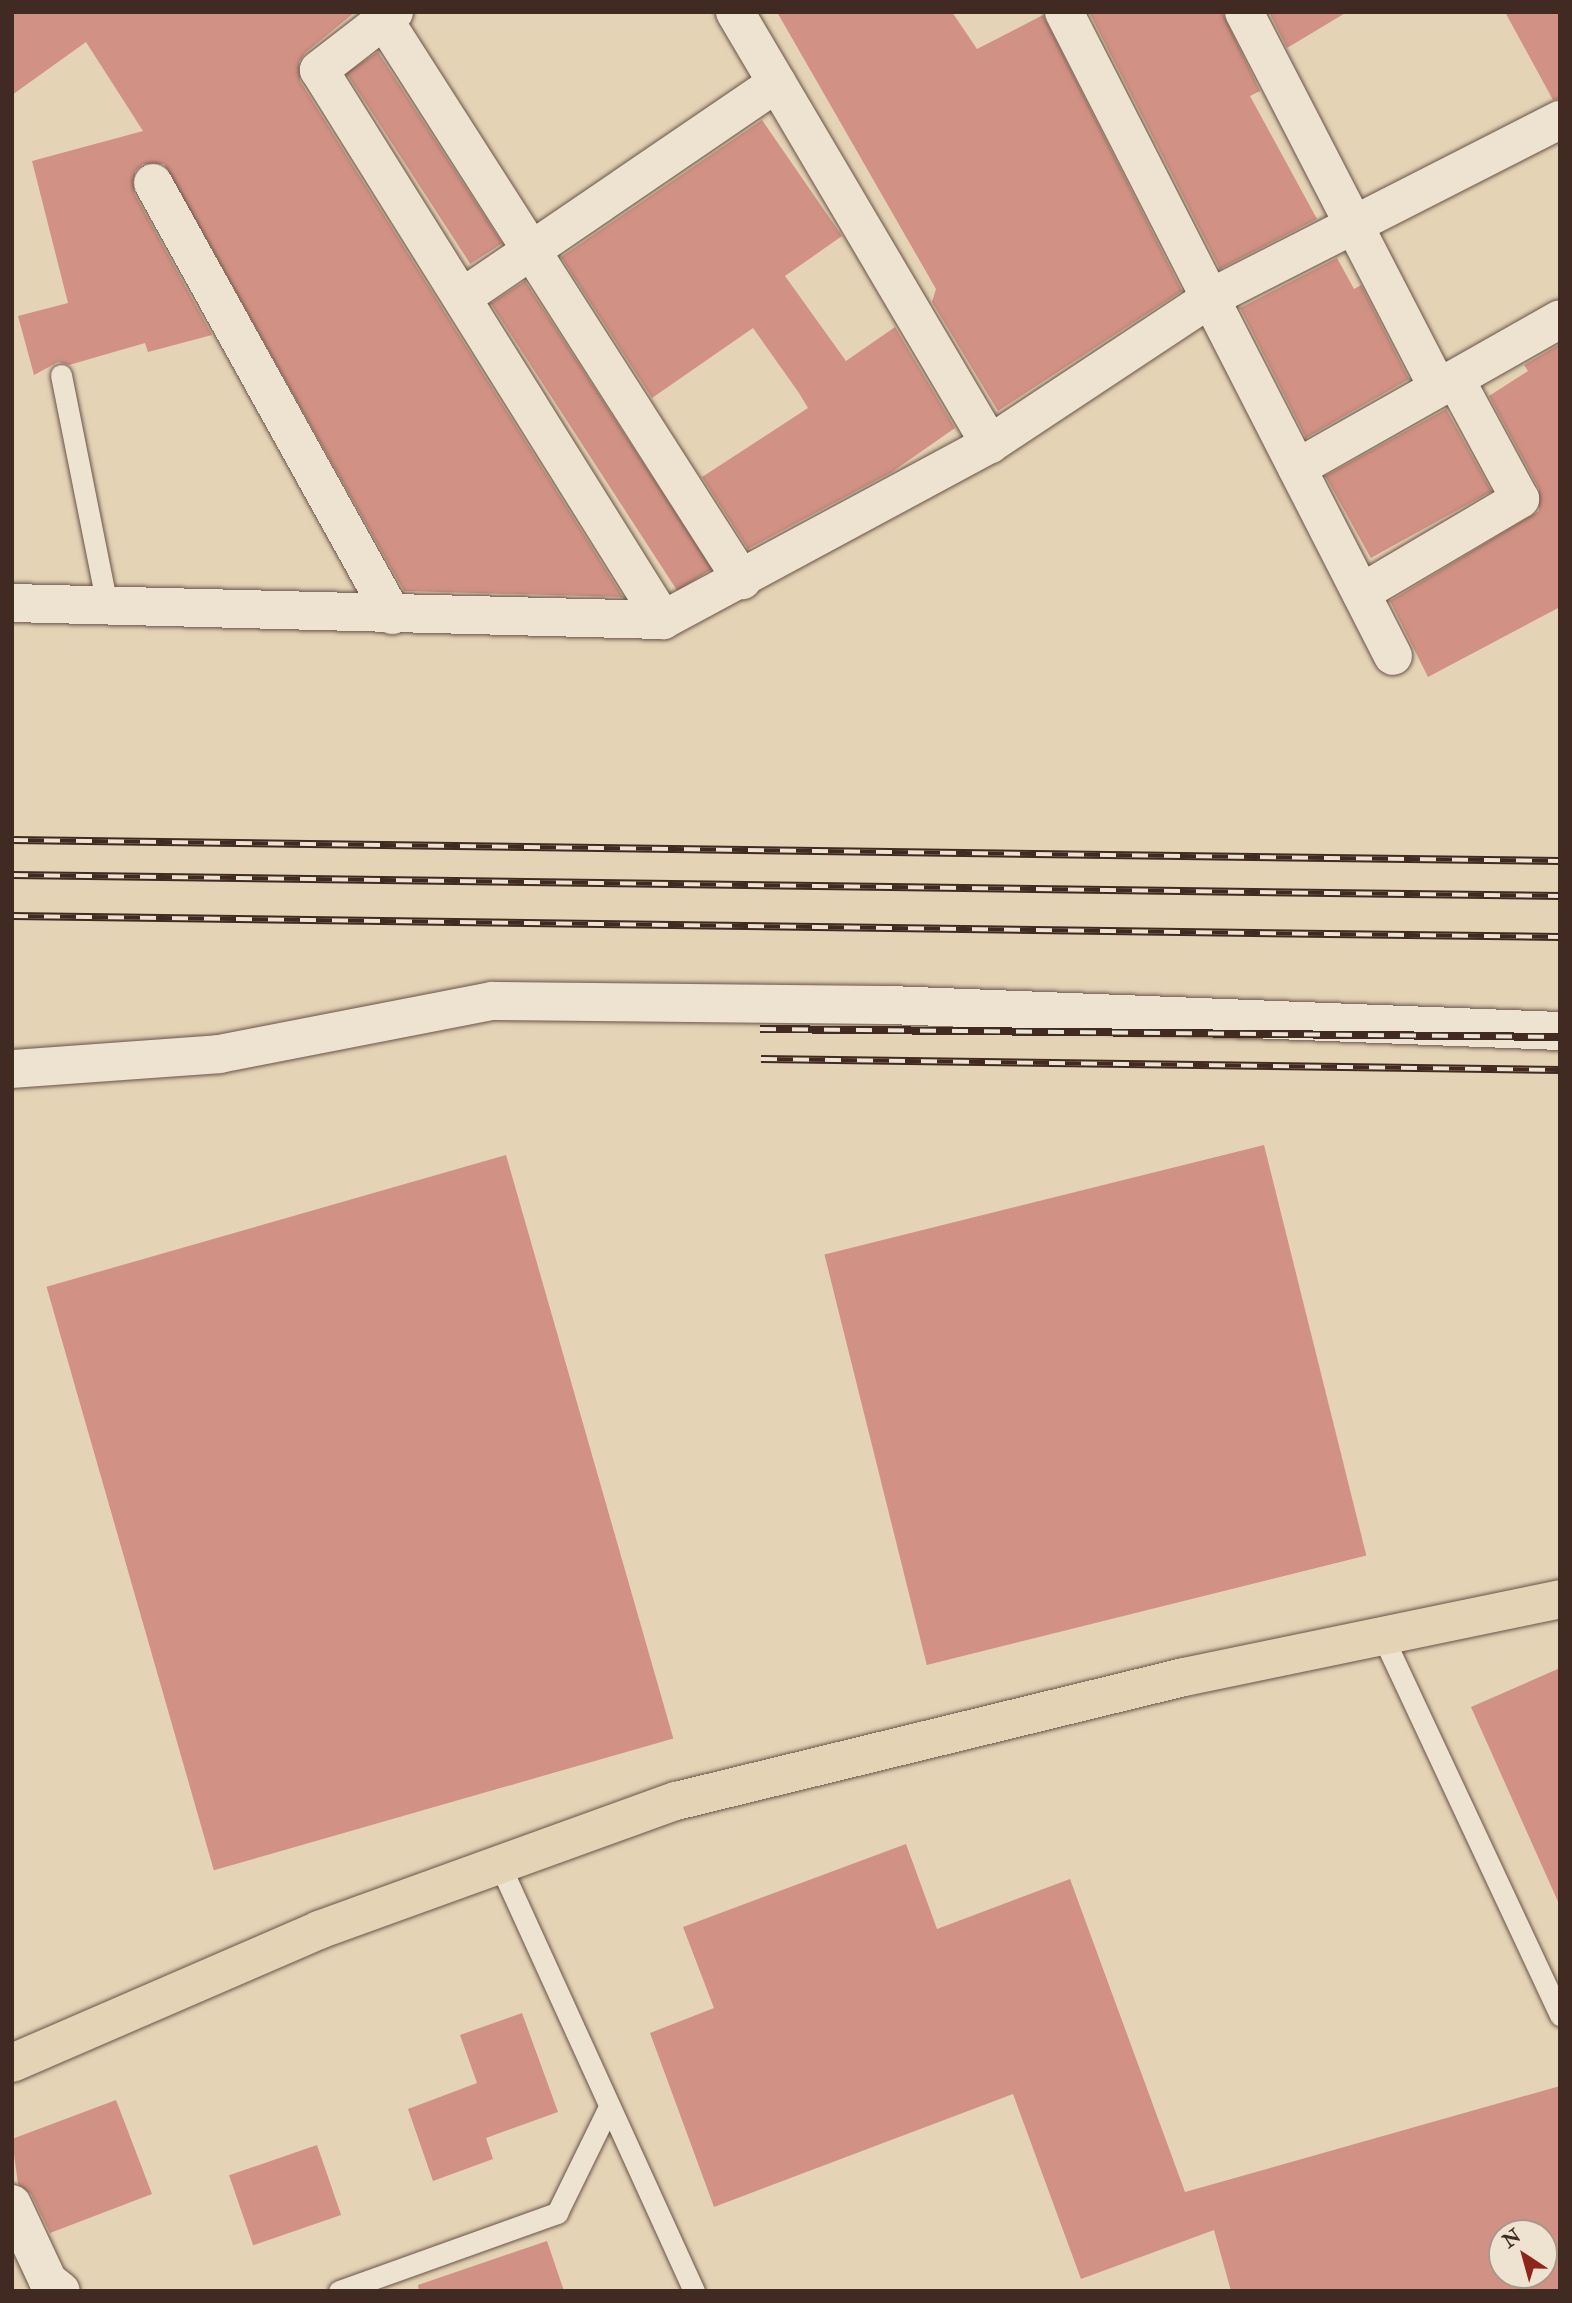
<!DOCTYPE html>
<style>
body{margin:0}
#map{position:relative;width:1572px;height:2303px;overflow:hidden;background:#e5d3b6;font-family:"IM FELL Double Pica",serif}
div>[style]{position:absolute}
.building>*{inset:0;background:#d29185;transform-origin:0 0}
.roads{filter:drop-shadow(0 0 2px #695447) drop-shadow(0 0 2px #695447)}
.lane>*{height:21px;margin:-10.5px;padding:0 10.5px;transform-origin:10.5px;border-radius:10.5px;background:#eee2d0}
.street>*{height:38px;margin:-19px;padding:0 19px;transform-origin:19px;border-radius:19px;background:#eee2d0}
.primary>*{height:38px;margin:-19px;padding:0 19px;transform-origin:19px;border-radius:19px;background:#e5d3b6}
.rail>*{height:8px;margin-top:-4px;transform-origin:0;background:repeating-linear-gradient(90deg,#eee2d0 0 16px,#402a22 0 32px);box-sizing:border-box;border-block:2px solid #402a22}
span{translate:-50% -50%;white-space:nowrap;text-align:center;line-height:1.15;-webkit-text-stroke:6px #eee2d0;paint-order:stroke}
.frame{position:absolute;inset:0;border:14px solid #402a22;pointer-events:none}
.north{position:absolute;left:1488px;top:2219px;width:70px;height:70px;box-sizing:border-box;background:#eee2d0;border:2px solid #a8988a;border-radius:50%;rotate:324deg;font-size:19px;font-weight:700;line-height:28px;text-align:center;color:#402a22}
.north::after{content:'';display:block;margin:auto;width:24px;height:32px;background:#8f2418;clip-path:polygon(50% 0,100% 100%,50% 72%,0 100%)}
</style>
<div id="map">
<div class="building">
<i style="clip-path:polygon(12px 12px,355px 12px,305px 53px,299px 62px,300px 81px,623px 597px,404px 591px,164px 164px,143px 164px,135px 171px,134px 193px,212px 335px,148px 352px,145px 343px,69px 365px,58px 362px,34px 375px,18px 316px,68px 303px,32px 161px,143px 131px,86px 42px,12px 95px)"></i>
<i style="clip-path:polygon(777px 12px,952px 12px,977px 49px,1043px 15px,1182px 291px,998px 411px,932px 302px,936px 289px)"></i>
<i style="clip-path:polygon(1089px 12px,1222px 12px,1260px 91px,1250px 96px,1317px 219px,1220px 269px)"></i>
<i style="clip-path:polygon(1269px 12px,1347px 12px,1287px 48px)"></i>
<i style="clip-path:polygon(1505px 12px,1560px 12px,1560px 98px,1553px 100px)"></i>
<i style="left:378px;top:52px;width:228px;height:38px;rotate:57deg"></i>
<i style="clip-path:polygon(762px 120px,842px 236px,785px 276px,846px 361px,895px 327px,955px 428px,892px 472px,748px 549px,702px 477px,808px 408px,799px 393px,753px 328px,652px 398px,561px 257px)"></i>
<i style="clip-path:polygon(1337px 258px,1354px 289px,1361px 285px,1409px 379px,1306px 438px,1240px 308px)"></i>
<i style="left:525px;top:281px;width:343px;height:41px;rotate:57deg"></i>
<i style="clip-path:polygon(1560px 344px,1560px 607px,1428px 677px,1390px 601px,1539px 511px,1539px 489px,1489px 396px,1528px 371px,1524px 365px)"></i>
<i style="left:1446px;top:409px;width:94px;height:138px;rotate:61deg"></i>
<i style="left:1264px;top:1145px;width:423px;height:453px;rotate:76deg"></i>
<i style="left:506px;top:1155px;width:607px;height:478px;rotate:74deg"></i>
<i style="clip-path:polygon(1560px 1668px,1560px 1906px,1471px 1707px)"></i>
<i style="clip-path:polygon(evenodd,906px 1844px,937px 1929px,1070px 1879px,1185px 2192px,1560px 2086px,1560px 2291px,1231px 2291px,1214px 2230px,1081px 2279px,1013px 2094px,714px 2207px,650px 2033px,714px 2008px,683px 1927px,906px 1844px,1502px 2233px,1544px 2233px,1544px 2275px,1502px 2275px,1502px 2233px)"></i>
<i style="clip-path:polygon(522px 2013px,558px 2112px,486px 2138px,493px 2159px,433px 2181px,408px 2109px,477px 2083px,460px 2035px)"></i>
<i style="clip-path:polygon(116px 2100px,152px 2194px,50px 2233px,31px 2194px,18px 2184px,12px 2139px)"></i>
<i style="left:317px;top:2145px;width:74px;height:93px;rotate:71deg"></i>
<i style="clip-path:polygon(547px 2241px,564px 2291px,419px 2291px,418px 2285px)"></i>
</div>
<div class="roads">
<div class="lane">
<i style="left:61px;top:375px;width:235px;rotate:78.7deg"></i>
<i style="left:1382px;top:1635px;width:420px;rotate:64.9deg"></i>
<i style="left:498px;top:1861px;width:473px;rotate:65.5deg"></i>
<i style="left:339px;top:2291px;width:232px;rotate:-19.7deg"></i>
<i style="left:557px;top:2213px;width:118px;rotate:-63.9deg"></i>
</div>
<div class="street">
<i style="left:394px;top:12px;width:95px;rotate:142.3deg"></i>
<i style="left:319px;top:70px;width:649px;rotate:57.98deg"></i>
<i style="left:735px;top:12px;width:502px;rotate:59.45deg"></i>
<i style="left:1064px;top:12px;width:723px;rotate:62.94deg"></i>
<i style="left:1244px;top:12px;width:423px;rotate:62.7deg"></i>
<i style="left:384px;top:20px;width:665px;rotate:57.41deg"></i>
<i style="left:153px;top:183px;width:494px;rotate:61deg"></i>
<i style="left:463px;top:297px;width:380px;rotate:-34.3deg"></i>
<i style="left:1297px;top:468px;width:302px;rotate:-29.5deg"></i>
<i style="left:1361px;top:593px;width:185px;rotate:-30.6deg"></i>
<i style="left:1520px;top:499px;width:136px;rotate:-118.4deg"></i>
<i style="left:12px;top:603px;width:651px;rotate:1.5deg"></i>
<i style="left:663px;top:620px;width:371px;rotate:-28.3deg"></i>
<i style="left:990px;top:444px;width:266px;rotate:-33.5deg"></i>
<i style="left:1212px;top:297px;width:390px;rotate:-27deg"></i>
<i style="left:12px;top:1069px;width:208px;rotate:-4.1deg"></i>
<i style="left:219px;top:1054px;width:278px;rotate:-11deg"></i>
<i style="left:492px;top:1001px;width:397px;rotate:0.6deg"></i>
<i style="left:889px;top:1005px;width:672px;rotate:2.22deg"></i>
<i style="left:12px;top:2204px;width:85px;rotate:64.9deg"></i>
<i style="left:48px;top:2281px;width:16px;rotate:38deg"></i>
</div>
<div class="primary">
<i style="left:12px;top:2063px;width:335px;rotate:-23.4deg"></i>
<i style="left:319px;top:1930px;width:380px;rotate:-19.9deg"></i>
<i style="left:676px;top:1801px;width:523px;rotate:-13.72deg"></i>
<i style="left:1184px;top:1677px;width:384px;rotate:-11.7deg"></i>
</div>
</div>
<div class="rail">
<i style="left:12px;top:840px;width:1548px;rotate:0.78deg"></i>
<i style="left:12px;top:875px;width:1548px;rotate:0.78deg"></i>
<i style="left:12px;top:916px;width:1548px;rotate:0.78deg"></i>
<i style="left:760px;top:1029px;width:800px;rotate:0.57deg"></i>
<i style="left:761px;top:1059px;width:799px;rotate:0.79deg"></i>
</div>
<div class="frame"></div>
<div class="north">N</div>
</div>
